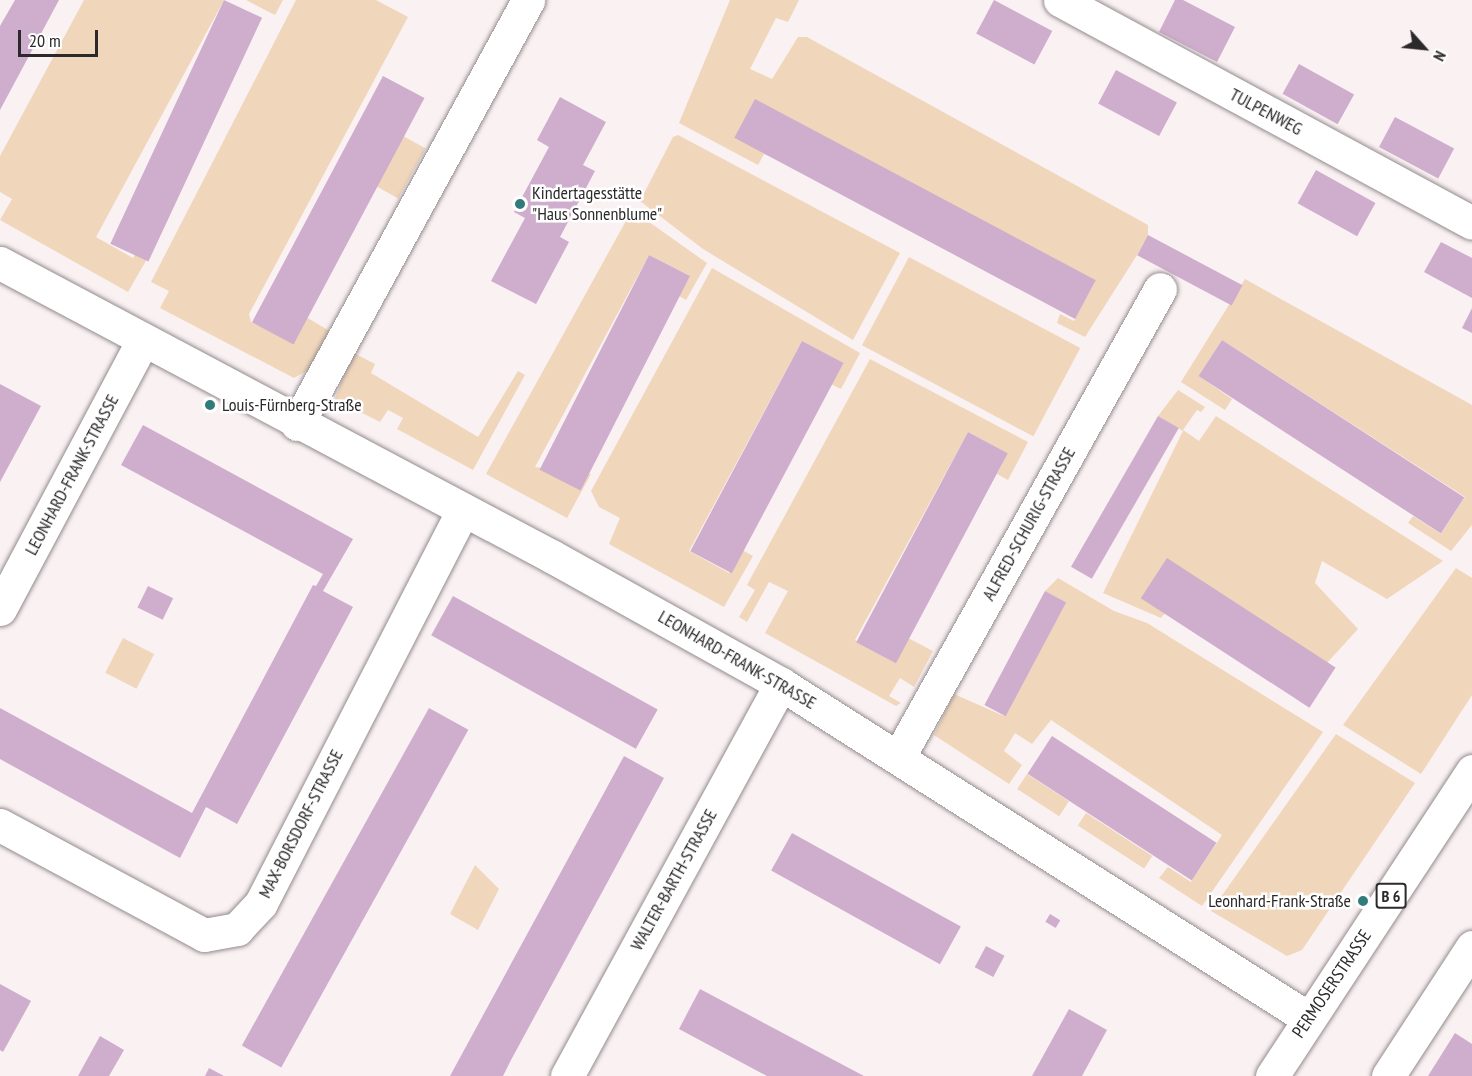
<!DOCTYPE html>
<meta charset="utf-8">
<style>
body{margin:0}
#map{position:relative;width:1472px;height:1076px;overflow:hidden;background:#faf1f3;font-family:"PT Sans Narrow",sans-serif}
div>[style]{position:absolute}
.green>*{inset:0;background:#f0d6bb;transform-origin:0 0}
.building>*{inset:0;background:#cfadcd;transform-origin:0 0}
.roads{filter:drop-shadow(0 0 2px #938b8d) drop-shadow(0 0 2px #938b8d)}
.minor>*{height:33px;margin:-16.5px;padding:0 16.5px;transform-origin:16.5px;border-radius:16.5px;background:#fff}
.major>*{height:33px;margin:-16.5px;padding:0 16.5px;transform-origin:16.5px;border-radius:16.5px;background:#fff}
.dots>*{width:16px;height:16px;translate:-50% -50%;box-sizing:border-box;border:3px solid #fff;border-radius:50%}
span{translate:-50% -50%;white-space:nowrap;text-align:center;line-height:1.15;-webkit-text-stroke:5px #fff;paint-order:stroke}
.shield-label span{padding:2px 4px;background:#fff;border:2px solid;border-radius:4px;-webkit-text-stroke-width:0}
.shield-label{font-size:16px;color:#2c292a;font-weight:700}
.street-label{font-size:18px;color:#2c292a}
.poi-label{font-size:18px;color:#2c292a}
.left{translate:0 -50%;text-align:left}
.right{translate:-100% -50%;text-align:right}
.north{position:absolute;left:1394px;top:18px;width:60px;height:60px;-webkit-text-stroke:4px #fff;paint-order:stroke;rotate:117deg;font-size:16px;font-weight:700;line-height:24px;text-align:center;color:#2c292a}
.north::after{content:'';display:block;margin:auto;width:21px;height:27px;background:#2c292a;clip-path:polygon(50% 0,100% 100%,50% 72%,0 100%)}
.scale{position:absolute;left:18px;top:30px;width:80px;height:27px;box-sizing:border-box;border:3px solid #2c292a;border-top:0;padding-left:8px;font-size:18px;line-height:21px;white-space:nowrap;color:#2c292a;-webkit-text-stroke:4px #fff;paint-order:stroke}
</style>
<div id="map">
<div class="green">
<i style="clip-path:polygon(84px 0,224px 0,96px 237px,133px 258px,144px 238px,155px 245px,128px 292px,0 220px,12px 199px,0 192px,0 156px)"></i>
<i style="clip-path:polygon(246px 0,283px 0,275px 15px)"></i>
<i style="clip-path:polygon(296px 0,376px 0,408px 17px,249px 314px,251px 322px,292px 343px,306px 317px,333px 333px,315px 366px,294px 378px,160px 308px,169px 291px,151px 282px)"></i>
<i style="clip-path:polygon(730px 0,799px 0,788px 22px,776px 18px,750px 69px,772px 79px,798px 37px,807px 37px,1148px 225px,1148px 235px,1137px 255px,1085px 337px,1057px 323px,1060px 314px,1074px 321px,1095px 282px,764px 154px,758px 165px,679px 123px)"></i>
<i style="clip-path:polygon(678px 135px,900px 253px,853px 340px,703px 249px,640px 201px,673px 137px)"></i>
<i style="left:403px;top:136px;width:26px;height:57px;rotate:29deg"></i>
<i style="clip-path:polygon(632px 210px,707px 263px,686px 300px,679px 296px,690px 276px,649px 255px,535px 467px,591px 474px,567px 518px,486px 474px)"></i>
<i style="left:909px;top:257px;width:194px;height:100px;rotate:28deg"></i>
<i style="clip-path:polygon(712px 268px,860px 353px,841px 389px,831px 384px,842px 363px,802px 341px,689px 551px,729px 573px,742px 550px,753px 556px,724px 607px,609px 544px,620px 518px,599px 507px,591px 491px)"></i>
<i style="clip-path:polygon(1245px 279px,1472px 405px,1472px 525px,1451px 551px,1408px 523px,1413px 516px,1441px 534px,1465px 497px,1222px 340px,1199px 376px,1232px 399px,1225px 410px,1181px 382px)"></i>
<i style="clip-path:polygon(352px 352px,375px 364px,371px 373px,478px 437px,518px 371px,525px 375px,473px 470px,397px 429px,403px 418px,388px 410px,380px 422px,335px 399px)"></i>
<i style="clip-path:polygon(870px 359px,1028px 442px,1008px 480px,997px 474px,1007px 453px,968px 432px,855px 640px,895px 662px,908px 638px,933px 651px,914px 687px,900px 678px,889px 696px,901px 703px,896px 706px,765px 633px,788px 591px,769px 582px,747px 622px,739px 617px,755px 590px,747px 585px)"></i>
<i style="clip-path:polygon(1178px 390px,1205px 407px,1201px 412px,1197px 410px,1183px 430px,1199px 441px,1216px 416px,1443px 561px,1387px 599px,1322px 561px,1315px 583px,1358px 629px,1327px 663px,1165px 613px,1161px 618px,1103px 593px,1183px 431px,1158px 416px)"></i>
<i style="clip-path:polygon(1456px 568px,1472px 578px,1472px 695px,1421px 774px,1343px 725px)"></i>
<i style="clip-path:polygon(1058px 578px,1114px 611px,1147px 623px,1323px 732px,1202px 906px,1159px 878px,1168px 867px,1191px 882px,1222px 835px,1051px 720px,1032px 744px,1015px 733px,1004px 751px,1022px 765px,1009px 784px,934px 735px,954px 694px,1004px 716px,1066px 602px,1045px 591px)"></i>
<i style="left:123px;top:638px;width:35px;height:39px;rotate:27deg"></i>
<i style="clip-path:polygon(1336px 734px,1415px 783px,1302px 950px,1287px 956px,1211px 911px)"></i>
<i style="left:1027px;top:774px;width:50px;height:18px;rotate:33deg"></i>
<i style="left:1086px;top:813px;width:79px;height:15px;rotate:33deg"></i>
<i style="clip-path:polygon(475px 865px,499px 889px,478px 930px,450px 914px)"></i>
</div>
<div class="building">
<i style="clip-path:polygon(15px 0,59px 0,0 110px,0 26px)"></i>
<i style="left:224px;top:0;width:42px;height:269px;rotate:25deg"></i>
<i style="left:994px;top:0;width:66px;height:38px;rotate:28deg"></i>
<i style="clip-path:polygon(1175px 0,1183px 0,1235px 27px,1217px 62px,1159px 32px)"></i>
<i style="left:1299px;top:64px;width:63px;height:34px;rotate:29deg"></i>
<i style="left:1116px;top:70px;width:69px;height:38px;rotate:28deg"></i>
<i style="left:383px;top:76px;width:47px;height:279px;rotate:28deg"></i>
<i style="clip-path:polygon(560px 97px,606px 122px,583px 165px,595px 171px,560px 237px,569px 242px,536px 304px,491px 281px,525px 218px,514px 212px,549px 147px,537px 140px)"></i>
<i style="left:755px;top:99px;width:386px;height:44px;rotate:28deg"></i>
<i style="left:1395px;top:117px;width:67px;height:34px;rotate:28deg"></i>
<i style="left:1316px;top:170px;width:68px;height:38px;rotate:29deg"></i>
<i style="left:1148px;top:235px;width:107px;height:23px;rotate:28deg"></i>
<i style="clip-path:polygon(1441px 242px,1472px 258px,1472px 298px,1424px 272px)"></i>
<i style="left:649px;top:255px;width:46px;height:241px;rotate:27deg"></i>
<i style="clip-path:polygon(1472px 308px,1472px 333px,1462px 328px)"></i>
<i style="left:1222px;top:340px;width:289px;height:43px;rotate:33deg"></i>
<i style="left:802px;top:341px;width:47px;height:238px;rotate:28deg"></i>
<i style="clip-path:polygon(0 384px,41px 406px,0 482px)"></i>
<i style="left:1158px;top:416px;width:24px;height:174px;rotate:30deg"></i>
<i style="clip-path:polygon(143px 425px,353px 539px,323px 591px,353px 607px,237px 824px,206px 807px,180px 858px,0 759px,0 708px,192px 813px,313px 585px,316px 586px,323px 574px,121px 465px)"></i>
<i style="left:968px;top:432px;width:45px;height:238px;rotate:28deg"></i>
<i style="left:1167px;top:558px;width:201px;height:48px;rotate:33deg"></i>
<i style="left:148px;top:586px;width:28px;height:24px;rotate:26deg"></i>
<i style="left:1045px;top:591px;width:24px;height:129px;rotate:28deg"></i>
<i style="left:453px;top:596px;width:234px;height:45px;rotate:29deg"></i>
<i style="left:429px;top:708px;width:45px;height:386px;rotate:29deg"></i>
<i style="left:1052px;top:736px;width:196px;height:45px;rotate:33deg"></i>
<i style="clip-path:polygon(624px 756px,664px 778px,511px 1060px,503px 1076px,450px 1076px)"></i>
<i style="left:792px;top:833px;width:193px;height:43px;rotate:29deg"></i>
<i style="left:1050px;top:914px;width:12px;height:9px;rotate:31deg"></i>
<i style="left:986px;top:946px;width:21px;height:24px;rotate:28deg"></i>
<i style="clip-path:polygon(0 984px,31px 1001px,3px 1052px,0 1050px)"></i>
<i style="clip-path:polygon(700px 989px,864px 1076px,767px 1076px,679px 1029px)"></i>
<i style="clip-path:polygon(1069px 1009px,1107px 1030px,1082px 1076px,1032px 1076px)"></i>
<i style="clip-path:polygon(1455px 1033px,1472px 1044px,1472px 1076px,1428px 1076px)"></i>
<i style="clip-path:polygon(100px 1036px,124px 1050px,109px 1076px,78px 1076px)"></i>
<i style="clip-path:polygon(209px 1068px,224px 1076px,205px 1076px)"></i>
</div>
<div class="roads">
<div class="minor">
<i style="left:1060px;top:0;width:468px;rotate:28.4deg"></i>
<i style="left:0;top:263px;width:626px;rotate:28deg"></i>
<i style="left:553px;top:557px;width:261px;rotate:29.1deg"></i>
<i style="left:781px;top:684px;width:624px;rotate:32.37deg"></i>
<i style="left:297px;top:424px;width:483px;rotate:-61.4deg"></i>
<i style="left:0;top:609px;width:305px;rotate:-62deg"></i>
<i style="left:898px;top:758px;width:537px;rotate:-60.81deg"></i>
<i style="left:0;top:825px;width:232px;rotate:28.3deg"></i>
<i style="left:204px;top:935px;width:34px;rotate:-10deg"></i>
<i style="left:237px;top:929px;width:35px;rotate:-47deg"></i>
<i style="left:261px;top:903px;width:442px;rotate:-62.8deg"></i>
<i style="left:567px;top:1076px;width:447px;rotate:-61.4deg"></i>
<i style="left:1388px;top:1076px;width:154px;rotate:-56.9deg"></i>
</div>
<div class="major">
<i style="left:1272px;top:1076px;width:365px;rotate:-56.7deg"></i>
</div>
</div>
<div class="dots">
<i style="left:520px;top:204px;background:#317b7c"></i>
<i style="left:210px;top:405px;background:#317b7c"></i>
<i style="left:1363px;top:901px;background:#317b7c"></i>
</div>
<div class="shield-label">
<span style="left:1391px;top:896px">B 6</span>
</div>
<div class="street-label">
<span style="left:1266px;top:112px;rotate:28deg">TULPENWEG</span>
<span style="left:72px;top:475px;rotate:-62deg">LEONHARD-FRANK-STRASSE</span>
<span style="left:1029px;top:524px;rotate:-61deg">ALFRED-SCHURIG-STRASSE</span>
<span style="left:737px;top:660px;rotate:30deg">LEONHARD-FRANK-STRASSE</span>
<span style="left:301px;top:824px;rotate:-63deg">MAX-BORSDORF-STRASSE</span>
<span style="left:674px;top:880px;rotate:-61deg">WALTER-BARTH-STRASSE</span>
<span style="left:1332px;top:984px;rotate:-56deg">PERMOSERSTRASSE</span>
</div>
<div class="poi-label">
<span class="left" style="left:532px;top:204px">Kindertagesstätte<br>"Haus Sonnenblume"</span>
<span class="left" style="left:222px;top:405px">Louis-Fürnberg-Straße</span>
<span class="right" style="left:1351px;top:901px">Leonhard-Frank-Straße</span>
</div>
<div class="north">N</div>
<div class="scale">20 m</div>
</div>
